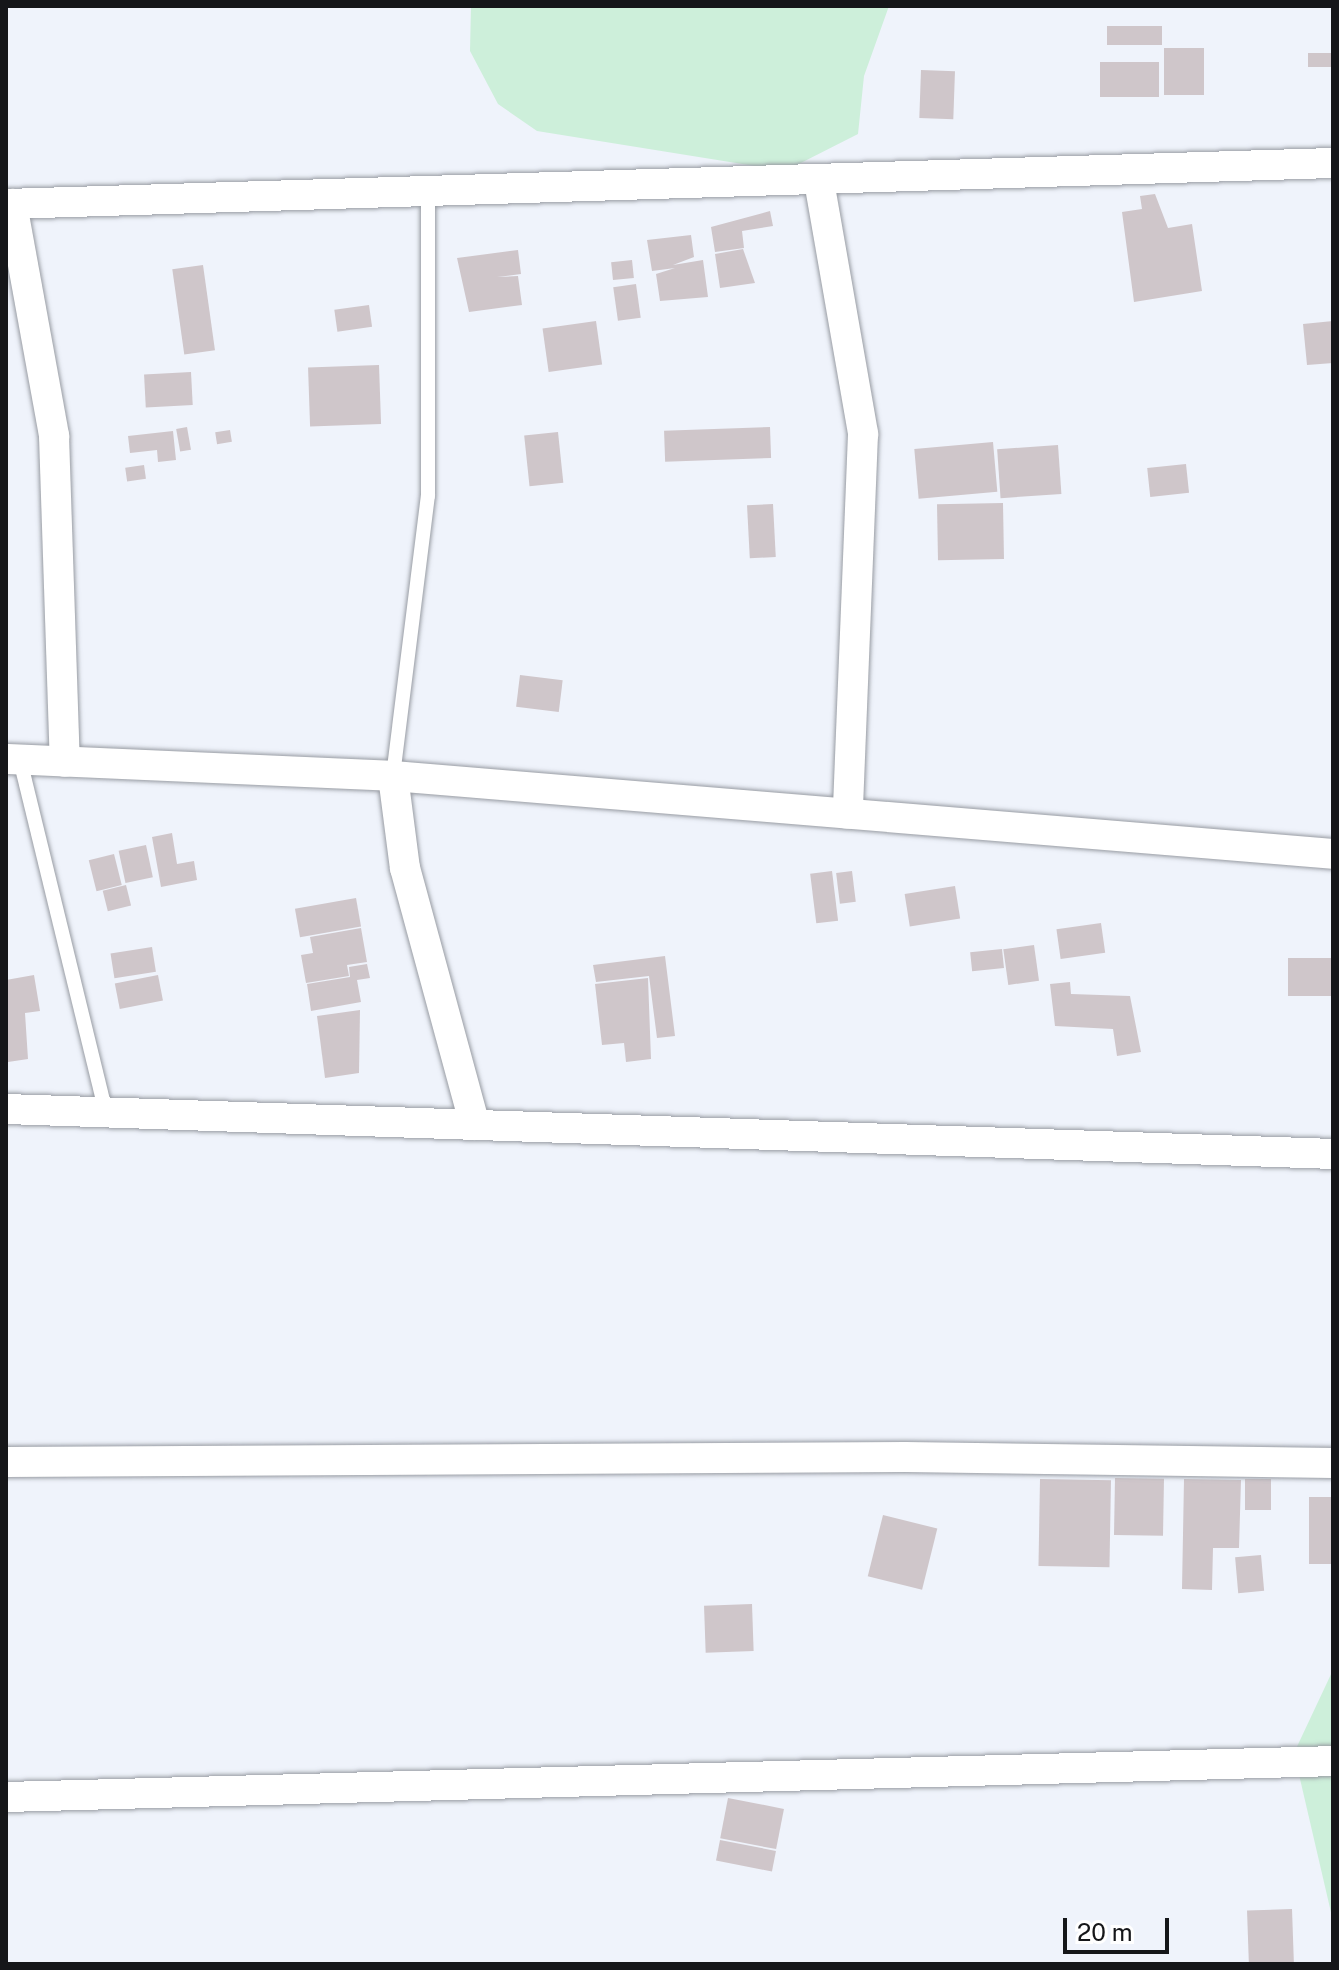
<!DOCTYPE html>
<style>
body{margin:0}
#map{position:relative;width:1339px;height:1970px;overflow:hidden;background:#eff3fb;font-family:"Public Sans",sans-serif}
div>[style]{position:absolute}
.green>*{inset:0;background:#cdefda}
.building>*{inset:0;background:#cfc6ca;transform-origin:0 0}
.roads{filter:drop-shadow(0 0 2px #989ca3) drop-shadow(0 0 2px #989ca3)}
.service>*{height:14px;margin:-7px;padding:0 7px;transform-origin:7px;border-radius:7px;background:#fff}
.minor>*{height:30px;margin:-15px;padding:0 15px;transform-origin:15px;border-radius:15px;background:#fff}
span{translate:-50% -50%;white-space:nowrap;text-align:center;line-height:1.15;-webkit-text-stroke:8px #fff;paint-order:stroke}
.frame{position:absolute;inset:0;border:8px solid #151619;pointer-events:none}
.scale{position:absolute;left:1063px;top:1918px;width:106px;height:36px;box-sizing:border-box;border:4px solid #151619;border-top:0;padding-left:10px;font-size:24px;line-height:28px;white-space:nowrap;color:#151619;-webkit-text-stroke:6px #fff;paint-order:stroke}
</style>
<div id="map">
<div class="green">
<i style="clip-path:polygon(471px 6px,889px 6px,864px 76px,858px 134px,785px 171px,537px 131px,498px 104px,470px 51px)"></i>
<i style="clip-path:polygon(1333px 1670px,1333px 1921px,1294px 1753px)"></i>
</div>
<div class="building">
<i style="left:1107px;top:26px;width:55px;height:19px"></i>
<i style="left:1164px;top:48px;width:40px;height:47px"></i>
<i style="left:1333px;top:53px;width:14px;height:25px;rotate:90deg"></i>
<i style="left:1100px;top:62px;width:59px;height:35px"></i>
<i style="left:921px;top:70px;width:34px;height:48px;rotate:2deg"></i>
<i style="clip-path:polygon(1155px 194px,1168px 228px,1192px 224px,1202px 291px,1134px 302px,1122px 212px,1142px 209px,1140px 196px)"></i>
<i style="clip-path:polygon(770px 211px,773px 226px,742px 231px,744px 248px,715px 252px,711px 227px)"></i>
<i style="clip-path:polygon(691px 235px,694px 257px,673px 265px,703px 260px,708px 297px,660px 301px,656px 274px,675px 268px,652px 271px,647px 240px)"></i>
<i style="clip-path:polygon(743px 249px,755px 283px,720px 288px,715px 254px)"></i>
<i style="clip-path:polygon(518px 250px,521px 274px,497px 277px,518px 276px,522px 305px,469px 312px,457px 258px)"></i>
<i style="left:632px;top:260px;width:18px;height:21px;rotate:84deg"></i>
<i style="left:203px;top:265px;width:86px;height:31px;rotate:82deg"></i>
<i style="left:636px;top:284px;width:34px;height:23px;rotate:82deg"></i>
<i style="left:369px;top:305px;width:22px;height:35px;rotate:82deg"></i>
<i style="left:596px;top:321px;width:44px;height:54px;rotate:82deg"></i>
<i style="clip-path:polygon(1333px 321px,1333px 363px,1307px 365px,1303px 324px)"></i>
<i style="left:379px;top:365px;width:59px;height:71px;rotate:88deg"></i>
<i style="left:191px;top:372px;width:33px;height:47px;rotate:87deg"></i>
<i style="left:187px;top:427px;width:23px;height:11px;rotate:80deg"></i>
<i style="left:770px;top:427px;width:31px;height:106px;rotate:88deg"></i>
<i style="left:230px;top:430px;width:12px;height:15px;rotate:81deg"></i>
<i style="clip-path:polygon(173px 431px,176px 460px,158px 462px,157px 450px,130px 453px,128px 436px)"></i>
<i style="left:558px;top:432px;width:51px;height:34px;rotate:84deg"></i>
<i style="left:993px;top:442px;width:50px;height:79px;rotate:85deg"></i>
<i style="left:1058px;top:445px;width:49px;height:61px;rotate:86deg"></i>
<i style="left:1186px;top:464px;width:29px;height:39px;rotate:84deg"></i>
<i style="left:144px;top:465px;width:14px;height:19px;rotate:82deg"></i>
<i style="left:1003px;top:503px;width:56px;height:66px;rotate:89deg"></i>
<i style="left:773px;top:504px;width:53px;height:26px;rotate:87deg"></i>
<i style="left:520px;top:675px;width:43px;height:32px;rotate:7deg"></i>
<i style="clip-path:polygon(172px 833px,177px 864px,194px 861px,197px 880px,161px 887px,152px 837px)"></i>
<i style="left:146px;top:845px;width:33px;height:28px;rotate:78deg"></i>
<i style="left:114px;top:854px;width:32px;height:26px;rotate:76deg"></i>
<i style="left:832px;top:871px;width:50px;height:22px;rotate:83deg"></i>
<i style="left:852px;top:871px;width:31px;height:16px;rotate:83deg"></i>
<i style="left:126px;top:885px;width:21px;height:24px;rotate:76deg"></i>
<i style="left:955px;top:886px;width:33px;height:51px;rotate:81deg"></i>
<i style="left:356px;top:898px;width:29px;height:62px;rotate:80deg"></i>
<i style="left:1101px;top:923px;width:30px;height:45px;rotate:82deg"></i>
<i style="clip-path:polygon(361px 928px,367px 962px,347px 965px,349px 976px,306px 983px,301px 955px,313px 953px,310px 937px)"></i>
<i style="left:1034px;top:945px;width:36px;height:31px;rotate:82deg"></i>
<i style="left:152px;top:947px;width:25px;height:42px;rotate:81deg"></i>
<i style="left:1002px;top:949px;width:19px;height:32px;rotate:84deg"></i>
<i style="clip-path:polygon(665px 956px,675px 1036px,657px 1038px,649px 976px,596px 982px,593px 965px)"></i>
<i style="left:1333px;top:958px;width:38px;height:45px;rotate:90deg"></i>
<i style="clip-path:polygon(367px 964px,370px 978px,357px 980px,361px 1002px,311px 1011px,307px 984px,350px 977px,349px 967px)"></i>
<i style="clip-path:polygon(34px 975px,40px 1011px,25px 1013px,28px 1059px,8px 1062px,6px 980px)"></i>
<i style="left:158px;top:975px;width:26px;height:44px;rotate:79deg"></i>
<i style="clip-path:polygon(648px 978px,651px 1059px,626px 1062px,624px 1043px,602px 1045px,595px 984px)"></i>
<i style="clip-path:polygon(1070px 982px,1071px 994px,1130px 996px,1141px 1052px,1117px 1056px,1113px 1029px,1055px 1026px,1050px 984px)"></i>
<i style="clip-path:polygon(360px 1010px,359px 1073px,325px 1078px,317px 1016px)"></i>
<i style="left:1115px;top:1478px;width:49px;height:57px;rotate:1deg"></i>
<i style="left:1040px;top:1479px;width:71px;height:87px;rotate:1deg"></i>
<i style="clip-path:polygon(1184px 1479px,1241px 1480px,1239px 1548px,1213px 1548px,1212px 1590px,1182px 1589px)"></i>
<i style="left:1245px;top:1479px;width:26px;height:31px"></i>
<i style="left:1309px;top:1497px;width:24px;height:67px"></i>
<i style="left:883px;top:1515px;width:56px;height:63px;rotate:14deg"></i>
<i style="left:1261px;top:1555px;width:36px;height:26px;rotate:85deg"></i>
<i style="left:752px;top:1604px;width:47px;height:48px;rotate:88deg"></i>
<i style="left:728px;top:1798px;width:57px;height:41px;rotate:11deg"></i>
<i style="left:720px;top:1840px;width:57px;height:21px;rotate:11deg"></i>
<i style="left:1292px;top:1909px;width:55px;height:45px;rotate:88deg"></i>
</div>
<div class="roads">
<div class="service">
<i style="left:20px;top:760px;width:362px;rotate:76.3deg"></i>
<i style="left:393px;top:776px;width:282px;rotate:-82.9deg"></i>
<i style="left:428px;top:496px;width:304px;rotate:-90deg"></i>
</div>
<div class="minor">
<i style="left:819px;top:181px;width:257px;rotate:80.1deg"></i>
<i style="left:863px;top:434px;width:380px;rotate:92.3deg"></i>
<i style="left:6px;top:204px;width:1328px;rotate:-1.77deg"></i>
<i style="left:12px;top:204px;width:236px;rotate:79.7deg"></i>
<i style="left:54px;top:436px;width:326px;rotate:88.1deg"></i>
<i style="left:6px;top:759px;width:387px;rotate:2.5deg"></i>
<i style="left:393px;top:776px;width:943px;rotate:4.74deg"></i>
<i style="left:393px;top:776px;width:93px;rotate:82.6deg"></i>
<i style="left:405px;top:868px;width:266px;rotate:74.8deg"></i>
<i style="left:6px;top:1109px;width:1328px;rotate:1.94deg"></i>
<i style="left:6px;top:1462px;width:899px;rotate:-0.32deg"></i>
<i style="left:905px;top:1457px;width:428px;rotate:0.8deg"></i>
<i style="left:6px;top:1797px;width:1327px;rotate:-1.55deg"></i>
</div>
</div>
<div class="frame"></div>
<div class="scale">20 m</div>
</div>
